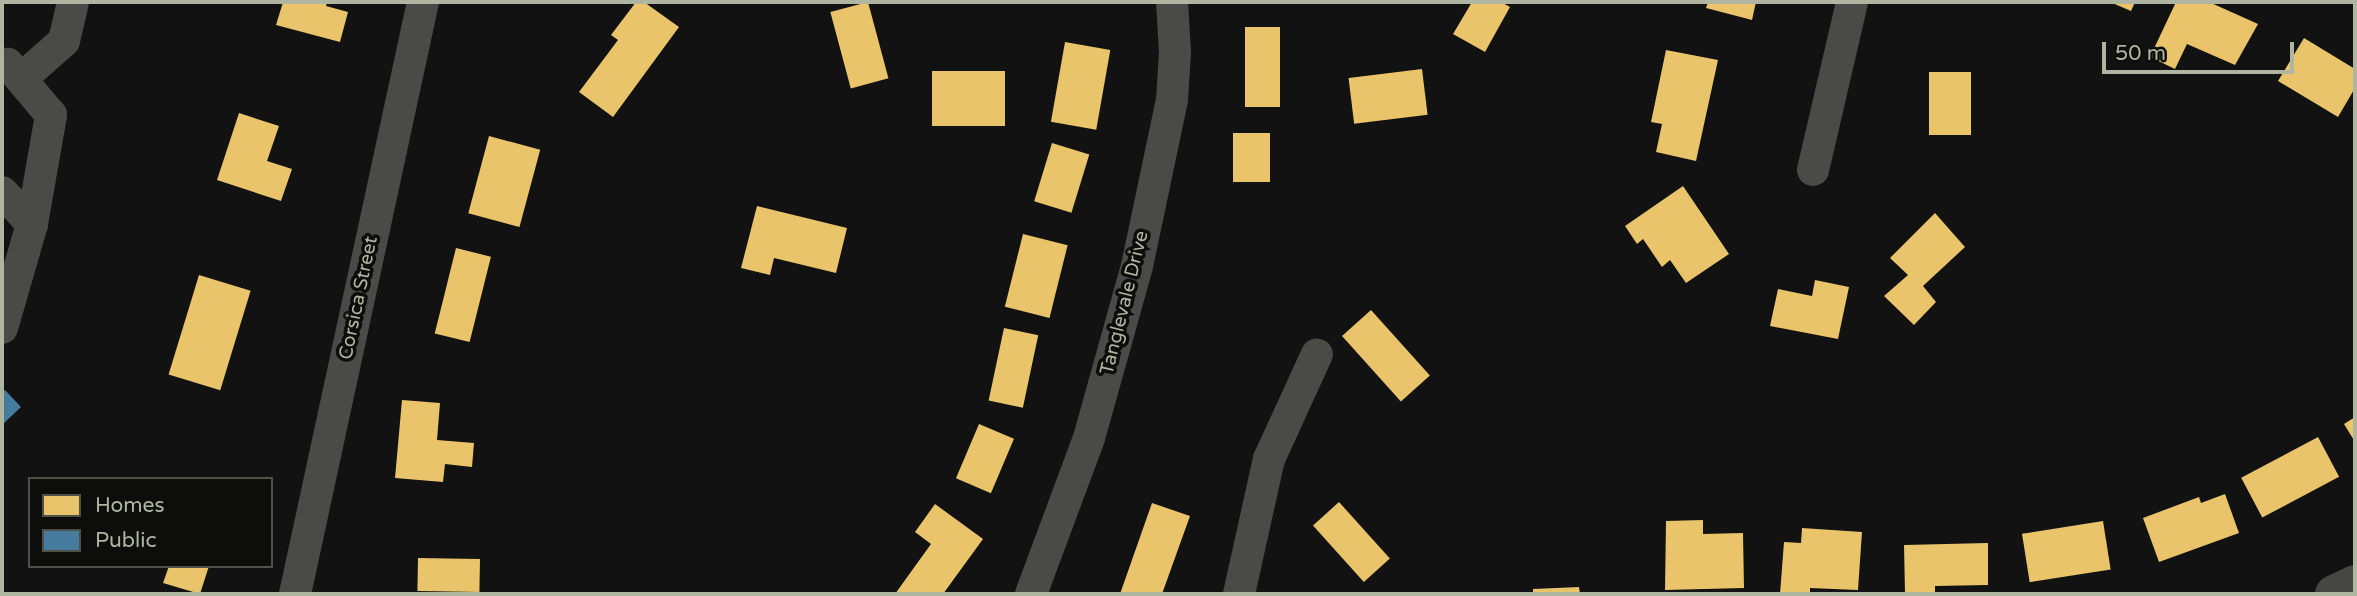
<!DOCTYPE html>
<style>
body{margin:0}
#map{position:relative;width:2357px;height:596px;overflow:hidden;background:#121212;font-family:"Varela Round",sans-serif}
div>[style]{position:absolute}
.homes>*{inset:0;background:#e9c46a;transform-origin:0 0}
.public>*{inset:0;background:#457b9d}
.minor>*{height:32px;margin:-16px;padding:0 16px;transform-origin:16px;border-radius:16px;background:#4a4b46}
.major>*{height:38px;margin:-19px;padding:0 19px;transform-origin:19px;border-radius:19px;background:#464743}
span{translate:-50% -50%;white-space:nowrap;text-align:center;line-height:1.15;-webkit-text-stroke:7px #0d0e0c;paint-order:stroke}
.street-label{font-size:19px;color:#b0b5a1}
.frame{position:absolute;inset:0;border:4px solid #b0b5a1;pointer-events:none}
.legend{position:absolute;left:28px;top:477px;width:245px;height:91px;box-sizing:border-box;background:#0d0e0c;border:2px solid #4e5148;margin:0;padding:9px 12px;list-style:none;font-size:21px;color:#b0b5a1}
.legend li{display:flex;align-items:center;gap:14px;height:35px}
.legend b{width:35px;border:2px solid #4e5148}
.scale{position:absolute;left:2102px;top:42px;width:192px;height:32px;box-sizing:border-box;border:4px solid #b0b5a1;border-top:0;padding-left:9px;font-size:21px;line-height:24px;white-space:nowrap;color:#b0b5a1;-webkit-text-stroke:5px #0d0e0c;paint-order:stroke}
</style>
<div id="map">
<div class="homes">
<i style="clip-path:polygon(283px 2px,327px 2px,326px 6px,348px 12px,340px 42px,276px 25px)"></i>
<i style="clip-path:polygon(636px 2px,644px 2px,679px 27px,613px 117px,579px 92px,618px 40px,611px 35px)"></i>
<i style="left:868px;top:2px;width:79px;height:39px;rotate:75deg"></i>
<i style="clip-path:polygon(1472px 2px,1501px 2px,1510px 7px,1485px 52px,1453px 34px)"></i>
<i style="clip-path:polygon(1708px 2px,1756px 2px,1752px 20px,1706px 8px)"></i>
<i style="clip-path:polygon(2110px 2px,2135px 2px,2131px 11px)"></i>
<i style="clip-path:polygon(2176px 2px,2209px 2px,2258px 24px,2235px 65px,2187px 44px,2175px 69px,2150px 57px)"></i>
<i style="left:1245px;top:27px;width:35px;height:80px"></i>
<i style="clip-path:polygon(2304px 38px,2355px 69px,2355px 88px,2338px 117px,2278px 81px)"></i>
<i style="left:1065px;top:42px;width:46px;height:81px;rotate:10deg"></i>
<i style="clip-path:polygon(1666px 50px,1718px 60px,1696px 161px,1656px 152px,1662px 124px,1651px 122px)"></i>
<i style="left:1422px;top:69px;width:46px;height:74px;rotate:83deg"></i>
<i style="left:932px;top:71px;width:73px;height:55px"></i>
<i style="left:1929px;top:72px;width:42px;height:63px"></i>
<i style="clip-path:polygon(239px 113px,279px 126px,267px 161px,292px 169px,281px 201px,217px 180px)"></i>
<i style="left:1233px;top:133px;width:37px;height:49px"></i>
<i style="left:489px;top:136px;width:53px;height:80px;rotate:15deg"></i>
<i style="left:1052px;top:143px;width:39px;height:61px;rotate:17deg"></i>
<i style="clip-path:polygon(1683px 186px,1729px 254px,1686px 283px,1670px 260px,1662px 267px,1643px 239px,1637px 244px,1625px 226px)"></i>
<i style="clip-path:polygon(757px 206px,847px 228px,836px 273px,774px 258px,770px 275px,741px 268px)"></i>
<i style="clip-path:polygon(1935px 213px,1965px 247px,1923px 286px,1936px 302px,1914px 325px,1884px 296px,1908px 275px,1890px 258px)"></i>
<i style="left:1023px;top:234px;width:46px;height:75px;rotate:14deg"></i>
<i style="left:456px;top:248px;width:36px;height:88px;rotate:14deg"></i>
<i style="left:199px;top:275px;width:54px;height:104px;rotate:17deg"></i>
<i style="clip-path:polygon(1815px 280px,1849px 287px,1838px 339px,1770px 326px,1778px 289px,1812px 296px)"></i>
<i style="left:1371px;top:310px;width:88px;height:39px;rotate:48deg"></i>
<i style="left:1004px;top:328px;width:35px;height:74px;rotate:12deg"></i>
<i style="clip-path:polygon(402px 400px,440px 403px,437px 440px,474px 443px,472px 467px,445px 464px,443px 482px,395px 478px)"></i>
<i style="clip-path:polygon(2355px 417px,2355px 442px,2344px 424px)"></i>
<i style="left:979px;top:424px;width:38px;height:59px;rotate:23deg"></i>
<i style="left:2318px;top:437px;width:45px;height:87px;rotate:62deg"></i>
<i style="clip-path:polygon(2225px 494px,2239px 533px,2159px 562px,2143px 518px,2199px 497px,2201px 503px)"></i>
<i style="left:1339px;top:502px;width:76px;height:35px;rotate:48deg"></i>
<i style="clip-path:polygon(1152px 503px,1190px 516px,1162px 594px,1120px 594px)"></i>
<i style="clip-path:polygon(935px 504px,983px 539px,943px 594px,895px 594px,931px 544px,915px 532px)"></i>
<i style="clip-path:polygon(1703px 520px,1703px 534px,1743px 533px,1744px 588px,1665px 590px,1666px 521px)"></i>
<i style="left:2103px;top:521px;width:49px;height:82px;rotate:81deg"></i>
<i style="clip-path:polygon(1802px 528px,1862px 532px,1858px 590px,1810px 588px,1810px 594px,1780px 594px,1784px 542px,1801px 543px)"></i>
<i style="clip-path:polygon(1988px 543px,1988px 585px,1935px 586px,1935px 593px,1905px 594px,1904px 545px)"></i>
<i style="left:418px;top:558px;width:62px;height:33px;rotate:1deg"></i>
<i style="clip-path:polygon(169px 566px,209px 566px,200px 594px,163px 583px)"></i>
<i style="clip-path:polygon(1579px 587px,1580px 594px,1533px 594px,1533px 589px)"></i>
</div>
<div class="public">
<i style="clip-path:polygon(5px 390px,21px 407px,2px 425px,2px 393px)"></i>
</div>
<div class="minor">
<i style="left:21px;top:79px;width:57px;rotate:-41.5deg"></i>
<i style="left:64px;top:41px;width:40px;rotate:-77deg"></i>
<i style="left:1813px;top:170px;width:172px;rotate:-76.9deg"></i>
<i style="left:2px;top:192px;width:44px;rotate:46.8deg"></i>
<i style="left:2px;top:328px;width:108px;rotate:-73.9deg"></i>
<i style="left:32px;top:224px;width:111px;rotate:-80.1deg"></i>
<i style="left:51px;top:115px;width:67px;rotate:-130.1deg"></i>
<i style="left:295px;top:594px;width:606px;rotate:-77.8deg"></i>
<i style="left:1031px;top:594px;width:166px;rotate:-69.6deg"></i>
<i style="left:1089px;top:438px;width:179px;rotate:-74.4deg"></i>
<i style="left:1137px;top:266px;width:170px;rotate:-78.1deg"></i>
<i style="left:1172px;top:100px;width:48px;rotate:-86.4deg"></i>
<i style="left:1175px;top:52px;width:50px;rotate:-93.4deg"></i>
<i style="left:1239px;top:594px;width:138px;rotate:-77.5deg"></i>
<i style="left:1269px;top:459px;width:115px;rotate:-65.4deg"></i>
</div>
<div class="major">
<i style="left:2334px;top:594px;width:23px;rotate:-25deg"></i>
</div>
<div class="street-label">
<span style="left:359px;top:298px;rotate:-78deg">Corsica Street</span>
<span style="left:1125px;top:303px;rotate:-76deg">Tanglevale Drive</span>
</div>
<div class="frame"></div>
<ul class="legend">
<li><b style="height:19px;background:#e9c46a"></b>Homes</li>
<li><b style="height:19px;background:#457b9d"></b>Public</li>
</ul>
<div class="scale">50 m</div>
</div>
